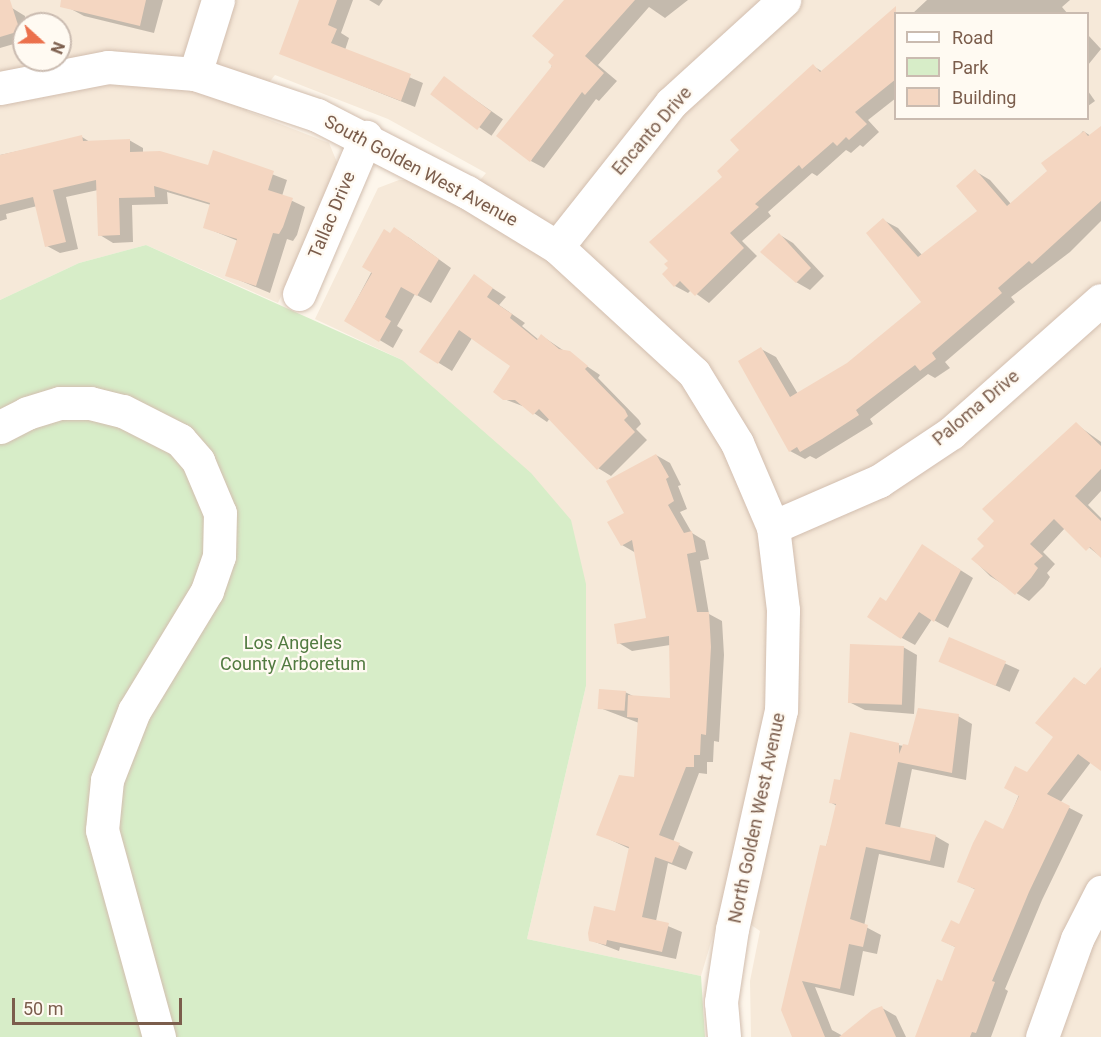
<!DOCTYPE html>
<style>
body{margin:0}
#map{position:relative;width:1101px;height:1037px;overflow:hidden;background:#fdf6eb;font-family:Roboto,sans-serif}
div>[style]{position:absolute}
.residential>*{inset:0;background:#f6e9d9}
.green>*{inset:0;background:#d7edc8}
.shadow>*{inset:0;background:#0003;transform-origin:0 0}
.building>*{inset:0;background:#f4d6c1;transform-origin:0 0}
.roads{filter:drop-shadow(0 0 2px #d2beaf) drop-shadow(0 0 2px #d2beaf)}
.minor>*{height:33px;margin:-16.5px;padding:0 16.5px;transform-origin:16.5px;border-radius:16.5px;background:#fff}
span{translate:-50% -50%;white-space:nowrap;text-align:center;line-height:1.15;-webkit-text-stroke:4.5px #fffaf2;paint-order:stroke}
.street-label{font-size:18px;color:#7b5d4c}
.park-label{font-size:18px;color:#517a40}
.legend{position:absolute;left:894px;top:12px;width:195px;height:108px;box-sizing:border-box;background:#fffaf2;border:2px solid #cabbb0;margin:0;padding:8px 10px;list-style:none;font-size:18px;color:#7b5d4c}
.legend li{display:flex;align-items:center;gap:12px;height:30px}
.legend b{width:30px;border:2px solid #cabbb0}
.north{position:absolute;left:12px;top:12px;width:60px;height:60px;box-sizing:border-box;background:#fffaf2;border:2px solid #cabbb0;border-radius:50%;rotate:111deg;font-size:16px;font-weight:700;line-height:24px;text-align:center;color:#7b5d4c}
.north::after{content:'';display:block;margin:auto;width:21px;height:27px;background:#eb704c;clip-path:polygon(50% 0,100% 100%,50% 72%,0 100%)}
.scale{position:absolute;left:12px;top:998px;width:170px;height:27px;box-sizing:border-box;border:3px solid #7b5d4c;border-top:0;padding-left:8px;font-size:18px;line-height:21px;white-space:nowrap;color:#7b5d4c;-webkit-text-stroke:4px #fffaf2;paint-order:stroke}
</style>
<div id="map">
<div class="residential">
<i style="clip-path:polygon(evenodd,0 0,1101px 0,1101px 1037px,751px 1037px,750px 981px,760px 931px,722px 905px,701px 976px,527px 939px,586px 686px,402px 360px,315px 319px,378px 188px,399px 180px,410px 180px,458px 207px,486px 173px,388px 119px,275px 75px,247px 111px,329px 143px,339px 167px,278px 303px,146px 245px,79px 263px,0 300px,0 0,896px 14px,1088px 14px,1088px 118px,896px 118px,896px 14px,0 0,24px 24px,60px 24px,60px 60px,24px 60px,24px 24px)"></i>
</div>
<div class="green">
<i style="clip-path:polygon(146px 245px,402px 360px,531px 473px,571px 520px,586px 584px,586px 686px,527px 939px,701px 976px,705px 1037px,0 1037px,0 300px,79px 263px)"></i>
</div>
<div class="shadow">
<i style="clip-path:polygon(73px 0,163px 0,154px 33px,84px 16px,71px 9px)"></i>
<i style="clip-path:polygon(300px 0,353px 0,341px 33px,349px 38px,345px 50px,423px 83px,415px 107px,281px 53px)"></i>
<i style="clip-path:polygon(369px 0,383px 0,379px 6px)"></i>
<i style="clip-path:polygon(566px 0,688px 0,665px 18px,649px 7px,598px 65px,617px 81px,599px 101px,596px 99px,544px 168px,531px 161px)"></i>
<i style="clip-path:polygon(927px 0,1070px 0,1062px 7px,1068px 14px,912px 14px)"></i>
<i style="clip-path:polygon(12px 8px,25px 16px,24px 41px,0 48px,0 12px)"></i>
<i style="clip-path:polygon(896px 14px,896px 98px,868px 120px,879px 132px,863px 147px,860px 145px,851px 153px,846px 150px,817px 176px,812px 173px,768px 212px,771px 216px,742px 241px,757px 256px,709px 303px,691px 290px,688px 293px,675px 286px,670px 268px,741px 151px,813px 66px,823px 72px)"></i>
<i style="clip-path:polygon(1088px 35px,1101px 49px,1088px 65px)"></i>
<i style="left:444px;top:78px;width:72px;height:20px;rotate:35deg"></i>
<i style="clip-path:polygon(1088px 91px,1095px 101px,1088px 106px)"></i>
<i style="clip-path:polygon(1101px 129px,1101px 221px,1070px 252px,1011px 297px,1015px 302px,945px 362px,950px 368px,935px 378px,928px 374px,870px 419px,873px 424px,816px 459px,810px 456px,805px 459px,790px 451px,761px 349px,776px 357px,798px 394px,848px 364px,923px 303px,883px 220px,898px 228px,922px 255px,980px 211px,975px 171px,990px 180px,1011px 204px,1050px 171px,1083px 131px,1091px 136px)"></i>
<i style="clip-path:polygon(82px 137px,90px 142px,129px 140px,143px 148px,143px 153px,209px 167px,214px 152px,287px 180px,282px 196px,305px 207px,297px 235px,293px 241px,287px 239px,270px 293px,227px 275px,238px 241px,204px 227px,211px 205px,167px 192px,168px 204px,132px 205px,133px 242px,113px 243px,100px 235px,98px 190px,66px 197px,78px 249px,60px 253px,47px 246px,37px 206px,6px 214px,7px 219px,0 221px,0 155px)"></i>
<i style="clip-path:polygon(391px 235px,408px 237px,451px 268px,431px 303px,415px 294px,397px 326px,403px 330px,393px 348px,346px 320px)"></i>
<i style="clip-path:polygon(780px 235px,793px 243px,824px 276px,810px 290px,796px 282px)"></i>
<i style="clip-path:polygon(474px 276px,506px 297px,499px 305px,525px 323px,522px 326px,539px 340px,542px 336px,600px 375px,598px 378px,639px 420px,641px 424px,636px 429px,647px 440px,611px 476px,598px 468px,550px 418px,547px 422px,525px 407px,504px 399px,512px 366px,472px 338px,452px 371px,421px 352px)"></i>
<i style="clip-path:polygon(1076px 424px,1101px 442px,1101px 491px,1088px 505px,1101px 518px,1101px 557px,1065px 528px,1043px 552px,1055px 564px,1047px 573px,1050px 577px,1044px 586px,1029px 601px,990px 576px,973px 559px,986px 545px,996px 521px)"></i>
<i style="clip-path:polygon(656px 455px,670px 463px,681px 485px,678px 486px,687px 509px,680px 512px,692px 533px,705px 541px,709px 559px,700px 561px,709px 614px,722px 621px,724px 655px,719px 742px,714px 741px,713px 762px,707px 762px,707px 774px,699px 773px,673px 842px,693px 852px,686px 870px,668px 863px,656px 921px,682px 932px,676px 959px,620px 947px,619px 951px,590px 940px,616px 913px,630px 849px,598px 834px,636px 779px,639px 723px,600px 708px,625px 692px,635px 697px,672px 700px,670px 645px,632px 651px,619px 643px,648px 619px,636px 553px,622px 545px,626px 513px)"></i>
<i style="clip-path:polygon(935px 554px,973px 578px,948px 628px,932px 619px,915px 645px,902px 638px,886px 602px)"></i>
<i style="left:950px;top:639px;width:76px;height:24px;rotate:24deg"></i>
<i style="clip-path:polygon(903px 647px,917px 655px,914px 714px,865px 710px,851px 703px)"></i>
<i style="clip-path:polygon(1101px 669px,1101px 769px,1091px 762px,1060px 803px,1083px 815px,1042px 900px,1005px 989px,1008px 991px,991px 1037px,927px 1037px,957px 948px,943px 941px,960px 926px,976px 890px,959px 881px,1004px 831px,1028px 773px,1055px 737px,1037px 723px,1074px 679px,1087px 686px)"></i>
<i style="clip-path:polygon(958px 716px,972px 724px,966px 780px,912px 769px,900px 828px,935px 836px,949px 844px,944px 868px,879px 854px,864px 926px,881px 935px,877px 954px,863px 951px,854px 996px,815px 987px,832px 1030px,843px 1036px,882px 1008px,896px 1016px,906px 1037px,794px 1037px,782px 1010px,837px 806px,830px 802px,841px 781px,898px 745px,909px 747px)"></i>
</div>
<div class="building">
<i style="clip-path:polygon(0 0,10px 0,20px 31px,0 37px)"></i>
<i style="clip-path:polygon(61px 0,146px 0,140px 26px,60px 7px)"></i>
<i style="clip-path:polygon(299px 0,337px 0,328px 25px,337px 29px,331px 43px,411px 74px,401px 101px,279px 54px)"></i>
<i style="clip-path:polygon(564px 0,635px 0,585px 56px,604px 73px,585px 95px,582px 92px,530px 162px,496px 136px,552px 66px,548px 62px,554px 55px,532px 36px)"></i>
<i style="clip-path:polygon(896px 6px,896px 79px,855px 112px,867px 124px,849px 140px,846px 137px,837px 146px,833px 142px,802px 169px,799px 165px,755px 204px,759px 207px,730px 233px,744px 248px,695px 296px,680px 281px,674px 287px,662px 274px,668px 268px,664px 264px,668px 261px,649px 242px,722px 177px,717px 171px,739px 150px,730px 140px,813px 64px,820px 72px)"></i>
<i style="left:444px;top:76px;width:59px;height:23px;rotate:37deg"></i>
<i style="clip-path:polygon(1101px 126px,1101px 201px,1032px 264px,1029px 261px,998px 288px,1002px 293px,932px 353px,936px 359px,920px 371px,915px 365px,856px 410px,859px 415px,822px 439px,800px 452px,797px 447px,789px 452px,738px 361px,761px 347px,790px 397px,847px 363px,921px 302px,866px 233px,883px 218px,918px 257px,977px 211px,956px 186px,975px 169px,1007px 206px,1047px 171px,1041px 163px,1084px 131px,1088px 136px)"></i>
<i style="clip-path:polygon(82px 135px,83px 141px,130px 139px,130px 152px,160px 151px,208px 165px,213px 150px,274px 171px,268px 190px,293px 198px,283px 227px,279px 234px,273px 233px,256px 286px,225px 276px,237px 239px,203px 228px,210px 203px,154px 186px,155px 197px,119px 198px,120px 235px,98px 236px,96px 180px,53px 190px,66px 242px,45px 247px,33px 197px,0 205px,0 155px)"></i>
<i style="clip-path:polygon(394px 227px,439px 259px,417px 296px,401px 287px,385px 317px,391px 321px,379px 342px,344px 321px,372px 273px,362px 267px,384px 229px,390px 233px)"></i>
<i style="clip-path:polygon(779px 233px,811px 268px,796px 283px,760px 252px)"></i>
<i style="clip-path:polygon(474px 274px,493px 288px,487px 297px,512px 314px,510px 318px,537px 340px,541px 334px,559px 349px,570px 351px,588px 366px,585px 369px,625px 410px,628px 416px,624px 420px,635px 432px,597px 470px,539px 409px,533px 415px,515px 400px,503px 400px,493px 392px,510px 366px,459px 330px,438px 364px,419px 352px)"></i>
<i style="clip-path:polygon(1076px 422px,1101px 446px,1101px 469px,1075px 496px,1101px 521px,1101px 558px,1090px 547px,1086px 551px,1054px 519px,1030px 544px,1043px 556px,1034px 564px,1038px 568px,1031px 578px,1015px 595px,971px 559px,984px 546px,977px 539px,994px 521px,982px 509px)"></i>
<i style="clip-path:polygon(656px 454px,669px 477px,666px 479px,674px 501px,668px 505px,684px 533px,692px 531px,696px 552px,687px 554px,697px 612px,709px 612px,711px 647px,706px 735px,701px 734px,700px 755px,694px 755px,694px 767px,686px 767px,659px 835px,680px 843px,672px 863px,655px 857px,642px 917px,669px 923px,662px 952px,607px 940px,606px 945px,589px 941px,588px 933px,594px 906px,615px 911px,629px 847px,596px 835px,619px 775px,634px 777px,638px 718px,627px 717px,628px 695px,670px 698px,669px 636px,617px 644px,614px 624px,646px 618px,632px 540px,621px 546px,607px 522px,624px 513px,606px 481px)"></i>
<i style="clip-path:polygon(922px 544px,961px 570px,934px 622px,919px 612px,901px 639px,867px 617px,880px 597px,886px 601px)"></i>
<i style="left:949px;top:637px;width:62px;height:27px;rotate:23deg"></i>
<i style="left:850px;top:644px;width:54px;height:59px;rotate:2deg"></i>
<i style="clip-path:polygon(1101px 667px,1101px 771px,1078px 754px,1047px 794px,1070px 806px,1029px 892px,992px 981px,995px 982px,976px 1033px,972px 1032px,970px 1037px,915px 1037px,937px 979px,942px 981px,955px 947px,941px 941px,951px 920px,959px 924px,975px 889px,957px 882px,973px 843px,985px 820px,1003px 829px,1019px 796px,1004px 788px,1015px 766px,1027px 772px,1053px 737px,1035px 723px,1074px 677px,1085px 685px)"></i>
<i style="left:599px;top:689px;width:27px;height:20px;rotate:4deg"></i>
<i style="clip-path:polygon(918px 708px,959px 714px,952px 773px,898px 762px,885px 824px,936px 835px,930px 861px,866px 847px,850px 919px,868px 925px,863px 947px,849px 944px,840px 989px,802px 981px,825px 1037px,792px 1037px,781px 1010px,820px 845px,826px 846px,836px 804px,829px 803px,834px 779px,840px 780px,850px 732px,899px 743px,899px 754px,903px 744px,908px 745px)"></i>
<i style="clip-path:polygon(882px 1006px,896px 1037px,839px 1037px,872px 1010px)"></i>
</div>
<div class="roads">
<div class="minor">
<i style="left:195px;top:74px;width:77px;rotate:-72.7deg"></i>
<i style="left:0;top:88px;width:110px;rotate:-11deg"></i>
<i style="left:108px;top:67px;width:87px;rotate:4.6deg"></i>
<i style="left:195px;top:74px;width:129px;rotate:18.6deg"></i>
<i style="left:317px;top:115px;width:169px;rotate:27.2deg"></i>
<i style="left:467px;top:192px;width:105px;rotate:31.4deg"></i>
<i style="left:557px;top:247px;width:186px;rotate:42.6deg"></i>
<i style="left:694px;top:373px;width:82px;rotate:58.4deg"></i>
<i style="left:737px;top:443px;width:91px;rotate:66.8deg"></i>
<i style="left:773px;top:527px;width:84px;rotate:83.1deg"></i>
<i style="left:783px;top:610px;width:100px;rotate:91.1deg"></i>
<i style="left:781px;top:710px;width:224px;rotate:102.6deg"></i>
<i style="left:732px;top:929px;width:74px;rotate:98.6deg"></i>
<i style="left:721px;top:1002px;width:35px;rotate:85deg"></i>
<i style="left:557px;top:247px;width:184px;rotate:-51.6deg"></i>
<i style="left:671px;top:103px;width:153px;rotate:-42.3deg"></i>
<i style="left:299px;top:294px;width:171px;rotate:-66.9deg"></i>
<i style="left:0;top:427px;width:30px;rotate:-27deg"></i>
<i style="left:27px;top:413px;width:34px;rotate:-17deg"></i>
<i style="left:60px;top:403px;width:30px"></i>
<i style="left:90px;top:403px;width:34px;rotate:14deg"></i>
<i style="left:123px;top:411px;width:64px;rotate:27deg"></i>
<i style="left:180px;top:440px;width:28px;rotate:49deg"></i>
<i style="left:198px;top:461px;width:56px;rotate:67.1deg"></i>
<i style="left:220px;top:513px;width:43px;rotate:91.3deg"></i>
<i style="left:219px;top:556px;width:37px;rotate:109deg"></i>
<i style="left:207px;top:591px;width:140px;rotate:121.3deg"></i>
<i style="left:134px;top:711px;width:74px;rotate:111.4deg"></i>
<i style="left:107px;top:780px;width:50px;rotate:95.7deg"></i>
<i style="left:102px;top:830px;width:215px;rotate:74.6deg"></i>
<i style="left:773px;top:527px;width:116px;rotate:-23.5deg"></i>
<i style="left:879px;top:481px;width:87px;rotate:-33.7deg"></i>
<i style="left:951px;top:433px;width:200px;rotate:-41.6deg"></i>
<i style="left:1042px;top:1037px;width:104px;rotate:-70.3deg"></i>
<i style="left:1077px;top:939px;width:53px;rotate:-62.9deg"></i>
</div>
</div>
<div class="street-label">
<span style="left:652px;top:131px;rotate:-49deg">Encanto Drive</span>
<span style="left:421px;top:171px;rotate:28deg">South Golden West Avenue</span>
<span style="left:332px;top:215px;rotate:-67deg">Tallac Drive</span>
<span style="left:976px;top:408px;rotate:-40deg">Paloma Drive</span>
<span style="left:757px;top:818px;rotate:-78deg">North Golden West Avenue</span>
</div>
<div class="park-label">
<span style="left:293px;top:654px">Los Angeles<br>County Arboretum</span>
</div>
<ul class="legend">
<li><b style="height:8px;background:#fff"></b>Road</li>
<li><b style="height:16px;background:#d7edc8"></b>Park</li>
<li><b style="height:16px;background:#f4d6c1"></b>Building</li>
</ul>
<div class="north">N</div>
<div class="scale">50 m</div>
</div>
